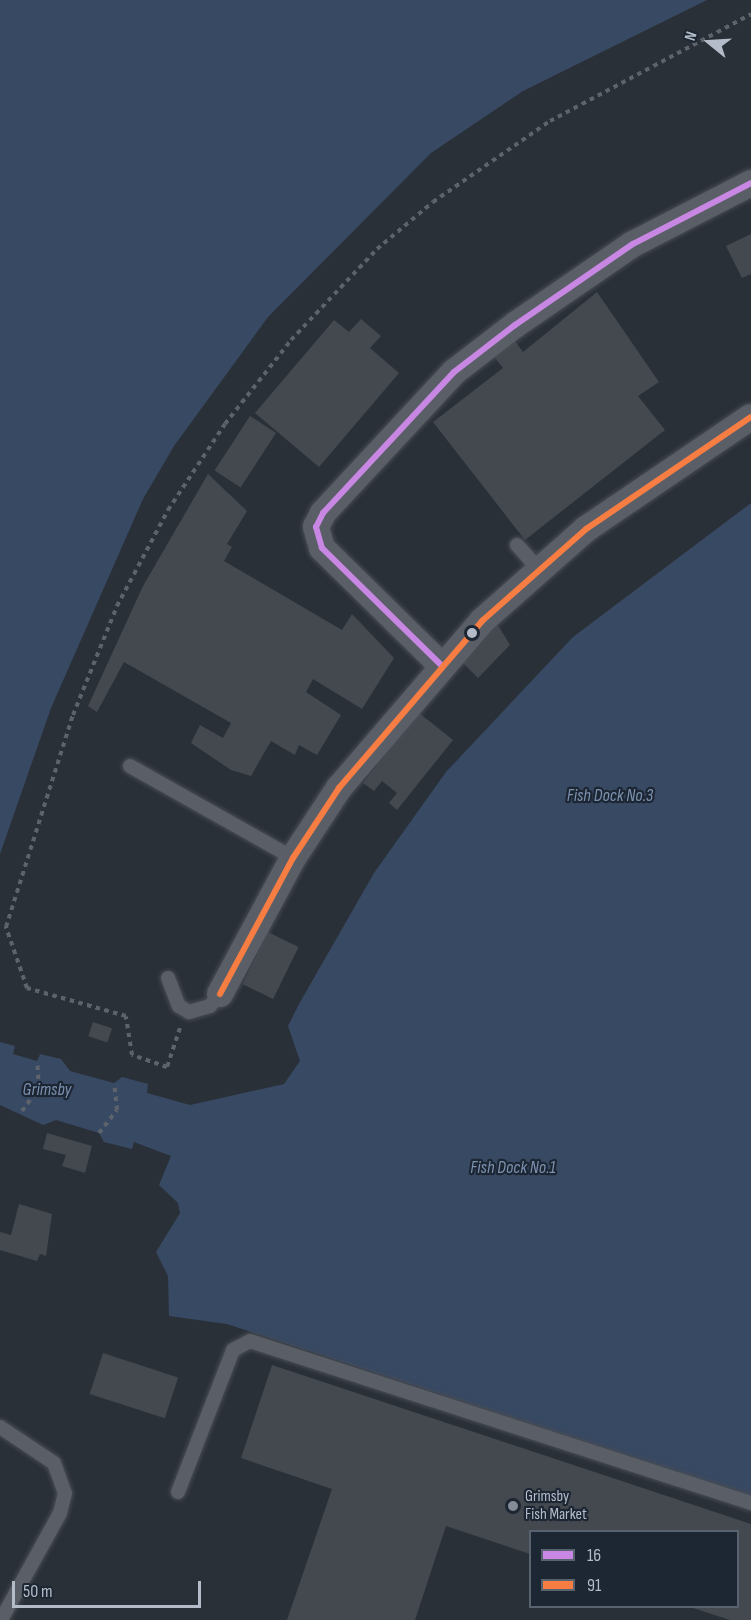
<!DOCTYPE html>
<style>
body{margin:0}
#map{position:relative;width:751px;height:1620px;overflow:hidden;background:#2a3038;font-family:"Sofia Sans Condensed",sans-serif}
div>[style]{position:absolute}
.water>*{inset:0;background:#384963}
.building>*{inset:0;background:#444950;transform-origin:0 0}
.path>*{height:4px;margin-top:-2px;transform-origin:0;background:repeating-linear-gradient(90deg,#5d636a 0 4.5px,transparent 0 9px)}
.roads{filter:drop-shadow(0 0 2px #484c53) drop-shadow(0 0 2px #484c53)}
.service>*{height:14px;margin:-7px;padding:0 7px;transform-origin:7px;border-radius:7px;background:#5a5e66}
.minor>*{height:26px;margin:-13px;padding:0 13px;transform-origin:13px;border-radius:13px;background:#5a5e66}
.bus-1>*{height:6px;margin:-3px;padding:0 3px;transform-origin:3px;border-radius:3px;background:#c787e3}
.bus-2>*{height:6px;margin:-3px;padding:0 3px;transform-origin:3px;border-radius:3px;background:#f77d43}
.dots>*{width:16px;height:16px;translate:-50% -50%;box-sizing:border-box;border:3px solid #1d2633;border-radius:50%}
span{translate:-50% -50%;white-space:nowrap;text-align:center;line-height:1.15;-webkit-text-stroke:4.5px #1d2633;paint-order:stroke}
.poi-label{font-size:16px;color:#b4bcc9}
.left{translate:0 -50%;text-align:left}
.water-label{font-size:18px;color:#7c92b1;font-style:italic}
.legend{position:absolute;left:529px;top:1530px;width:210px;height:78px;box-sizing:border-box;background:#1d2633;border:2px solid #59626f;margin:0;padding:8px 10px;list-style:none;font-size:18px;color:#b4bcc9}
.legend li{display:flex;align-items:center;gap:12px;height:30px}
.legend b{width:30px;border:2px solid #59626f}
.north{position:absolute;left:679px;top:12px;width:60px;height:60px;-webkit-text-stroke:4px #1d2633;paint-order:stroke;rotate:288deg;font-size:16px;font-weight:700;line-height:24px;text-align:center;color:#b4bcc9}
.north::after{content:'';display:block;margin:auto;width:21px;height:27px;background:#b4bcc9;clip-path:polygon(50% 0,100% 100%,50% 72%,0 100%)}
.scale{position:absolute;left:12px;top:1581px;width:189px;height:27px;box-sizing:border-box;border:3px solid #b4bcc9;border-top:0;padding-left:8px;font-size:18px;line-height:21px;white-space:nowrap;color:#b4bcc9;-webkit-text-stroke:4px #1d2633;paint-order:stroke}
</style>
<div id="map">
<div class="water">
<i style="clip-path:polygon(0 0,707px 0,523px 91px,431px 153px,268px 317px,174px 446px,143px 499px,51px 708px,0 854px)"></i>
<i style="clip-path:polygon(751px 503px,751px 1497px,227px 1324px,169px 1316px,168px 1276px,156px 1252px,180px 1213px,178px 1203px,159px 1185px,171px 1156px,134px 1142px,132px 1149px,104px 1142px,99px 1133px,56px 1120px,43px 1125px,0 1105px,0 1042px,15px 1046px,13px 1054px,37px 1061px,40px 1054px,61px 1059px,70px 1071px,114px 1083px,122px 1077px,148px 1084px,147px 1093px,190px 1105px,284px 1084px,300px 1061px,288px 1026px,299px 1004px,374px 873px,446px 772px,573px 637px)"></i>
</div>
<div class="building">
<i style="clip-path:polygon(751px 234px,751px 274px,742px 278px,726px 246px)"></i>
<i style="clip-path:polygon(597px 292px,659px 382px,638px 396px,665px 430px,525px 540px,433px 422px,503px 368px,494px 357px,515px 341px,523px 352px)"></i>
<i style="clip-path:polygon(361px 319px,381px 336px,370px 348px,399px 373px,319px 467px,255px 413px,334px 320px,349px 332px)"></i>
<i style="left:250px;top:416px;width:31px;height:65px;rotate:33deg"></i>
<i style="clip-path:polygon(208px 474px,247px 511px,227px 544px,232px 547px,224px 561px,342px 630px,352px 614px,394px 658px,362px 709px,313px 679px,306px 692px,341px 715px,317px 755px,299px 745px,295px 755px,271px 741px,251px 776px,231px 770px,191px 743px,200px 725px,223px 738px,231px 723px,124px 662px,97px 712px,88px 706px,143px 586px)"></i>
<i style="clip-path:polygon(496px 622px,510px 645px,478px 678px,460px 660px)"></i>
<i style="clip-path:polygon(418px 712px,453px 740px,397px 810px,389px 803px,397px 793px,382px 781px,374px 791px,363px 783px)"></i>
<i style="left:268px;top:932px;width:34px;height:58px;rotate:26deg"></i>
<i style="left:93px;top:1022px;width:20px;height:15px;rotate:18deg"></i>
<i style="clip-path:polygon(47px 1133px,92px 1146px,85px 1173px,62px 1166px,66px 1155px,43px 1149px)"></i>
<i style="clip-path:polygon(19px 1204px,52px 1214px,46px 1256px,40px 1254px,37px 1261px,0 1250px,0 1232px,11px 1235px)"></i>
<i style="left:103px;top:1353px;width:79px;height:43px;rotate:18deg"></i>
<i style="clip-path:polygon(272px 1365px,751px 1524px,751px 1620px,730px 1620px,690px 1607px,738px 1606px,738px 1532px,530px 1532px,530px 1554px,446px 1526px,415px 1620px,287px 1620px,332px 1489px,241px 1458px)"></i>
</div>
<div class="path">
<i style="left:180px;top:1028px;width:41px;rotate:108.4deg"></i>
<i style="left:167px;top:1067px;width:37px;rotate:-161deg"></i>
<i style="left:132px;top:1055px;width:39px;rotate:-99deg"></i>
<i style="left:126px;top:1016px;width:103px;rotate:-164.2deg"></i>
<i style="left:27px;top:988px;width:65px;rotate:-109deg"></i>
<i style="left:6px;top:927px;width:222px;rotate:-72.5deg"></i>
<i style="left:73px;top:715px;width:118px;rotate:-68deg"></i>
<i style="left:117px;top:606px;width:109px;rotate:-62deg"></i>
<i style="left:168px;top:510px;width:103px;rotate:-56.5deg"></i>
<i style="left:225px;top:424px;width:107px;rotate:-51.8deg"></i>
<i style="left:291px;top:340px;width:125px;rotate:-46.6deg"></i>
<i style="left:377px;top:249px;width:73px;rotate:-40deg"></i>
<i style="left:433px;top:202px;width:142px;rotate:-34.7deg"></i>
<i style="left:550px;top:121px;width:228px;rotate:-28deg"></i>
<i style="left:22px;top:1111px;width:29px;rotate:-54deg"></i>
<i style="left:39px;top:1088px;width:27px;rotate:-94deg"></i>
<i style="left:99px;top:1133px;width:29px;rotate:-52deg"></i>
<i style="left:117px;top:1110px;width:27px;rotate:-96deg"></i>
</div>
<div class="roads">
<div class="service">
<i style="left:517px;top:545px;width:31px;rotate:48deg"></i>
<i style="left:130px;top:766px;width:187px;rotate:29.4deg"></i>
<i style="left:168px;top:978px;width:30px;rotate:69deg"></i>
<i style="left:179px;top:1006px;width:12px;rotate:31deg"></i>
<i style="left:189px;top:1012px;width:22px;rotate:-16deg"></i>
<i style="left:210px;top:1006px;width:16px;rotate:-50deg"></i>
<i style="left:0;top:1427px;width:65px;rotate:33.7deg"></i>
<i style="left:54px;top:1463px;width:32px;rotate:70deg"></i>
<i style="left:65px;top:1493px;width:21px;rotate:104deg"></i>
<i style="left:60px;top:1513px;width:122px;rotate:118.9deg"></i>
<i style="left:178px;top:1492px;width:152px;rotate:-68.8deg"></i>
<i style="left:233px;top:1350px;width:19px;rotate:-28deg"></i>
<i style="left:250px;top:1341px;width:527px;rotate:17.92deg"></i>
</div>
<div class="minor">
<i style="left:441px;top:665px;width:167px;rotate:-135.5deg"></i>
<i style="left:322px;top:548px;width:22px;rotate:-106deg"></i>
<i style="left:316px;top:527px;width:16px;rotate:-63deg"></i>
<i style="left:323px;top:513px;width:192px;rotate:-47.1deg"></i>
<i style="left:454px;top:372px;width:77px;rotate:-37.6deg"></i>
<i style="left:515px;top:325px;width:143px;rotate:-34.5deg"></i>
<i style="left:633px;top:244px;width:133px;rotate:-27.3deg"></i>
<i style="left:220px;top:994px;width:154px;rotate:-61.8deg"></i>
<i style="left:293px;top:858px;width:84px;rotate:-56.7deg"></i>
<i style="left:339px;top:788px;width:220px;rotate:-49.4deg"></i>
<i style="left:482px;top:621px;width:139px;rotate:-41.5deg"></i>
<i style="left:586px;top:529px;width:199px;rotate:-34.2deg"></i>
</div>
</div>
<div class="bus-1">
<i style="left:441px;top:665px;width:167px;rotate:-135.5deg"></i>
<i style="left:322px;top:548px;width:22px;rotate:-106deg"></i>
<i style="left:316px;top:527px;width:16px;rotate:-63deg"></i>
<i style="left:323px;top:513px;width:192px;rotate:-47.1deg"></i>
<i style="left:454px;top:372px;width:77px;rotate:-37.6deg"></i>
<i style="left:515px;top:325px;width:143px;rotate:-34.5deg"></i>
<i style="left:633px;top:244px;width:133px;rotate:-27.3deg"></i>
</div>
<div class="bus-2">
<i style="left:220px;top:994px;width:154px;rotate:-61.8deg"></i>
<i style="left:293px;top:858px;width:84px;rotate:-56.7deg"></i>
<i style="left:339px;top:788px;width:220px;rotate:-49.4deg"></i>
<i style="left:482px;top:621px;width:139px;rotate:-41.5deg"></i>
<i style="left:586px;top:529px;width:199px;rotate:-34.2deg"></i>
</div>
<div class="dots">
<i style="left:472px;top:633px;background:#b4bcc9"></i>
<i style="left:513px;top:1506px;background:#848b96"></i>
</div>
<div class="poi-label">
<span class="left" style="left:525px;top:1506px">Grimsby<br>Fish Market</span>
</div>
<div class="water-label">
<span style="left:610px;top:796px">Fish Dock No.3</span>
<span style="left:47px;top:1090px">Grimsby</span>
<span style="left:513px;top:1168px">Fish Dock No.1</span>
</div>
<ul class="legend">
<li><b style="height:8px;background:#c787e3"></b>16</li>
<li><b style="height:8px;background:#f77d43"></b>91</li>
</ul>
<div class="north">N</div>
<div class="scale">50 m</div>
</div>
